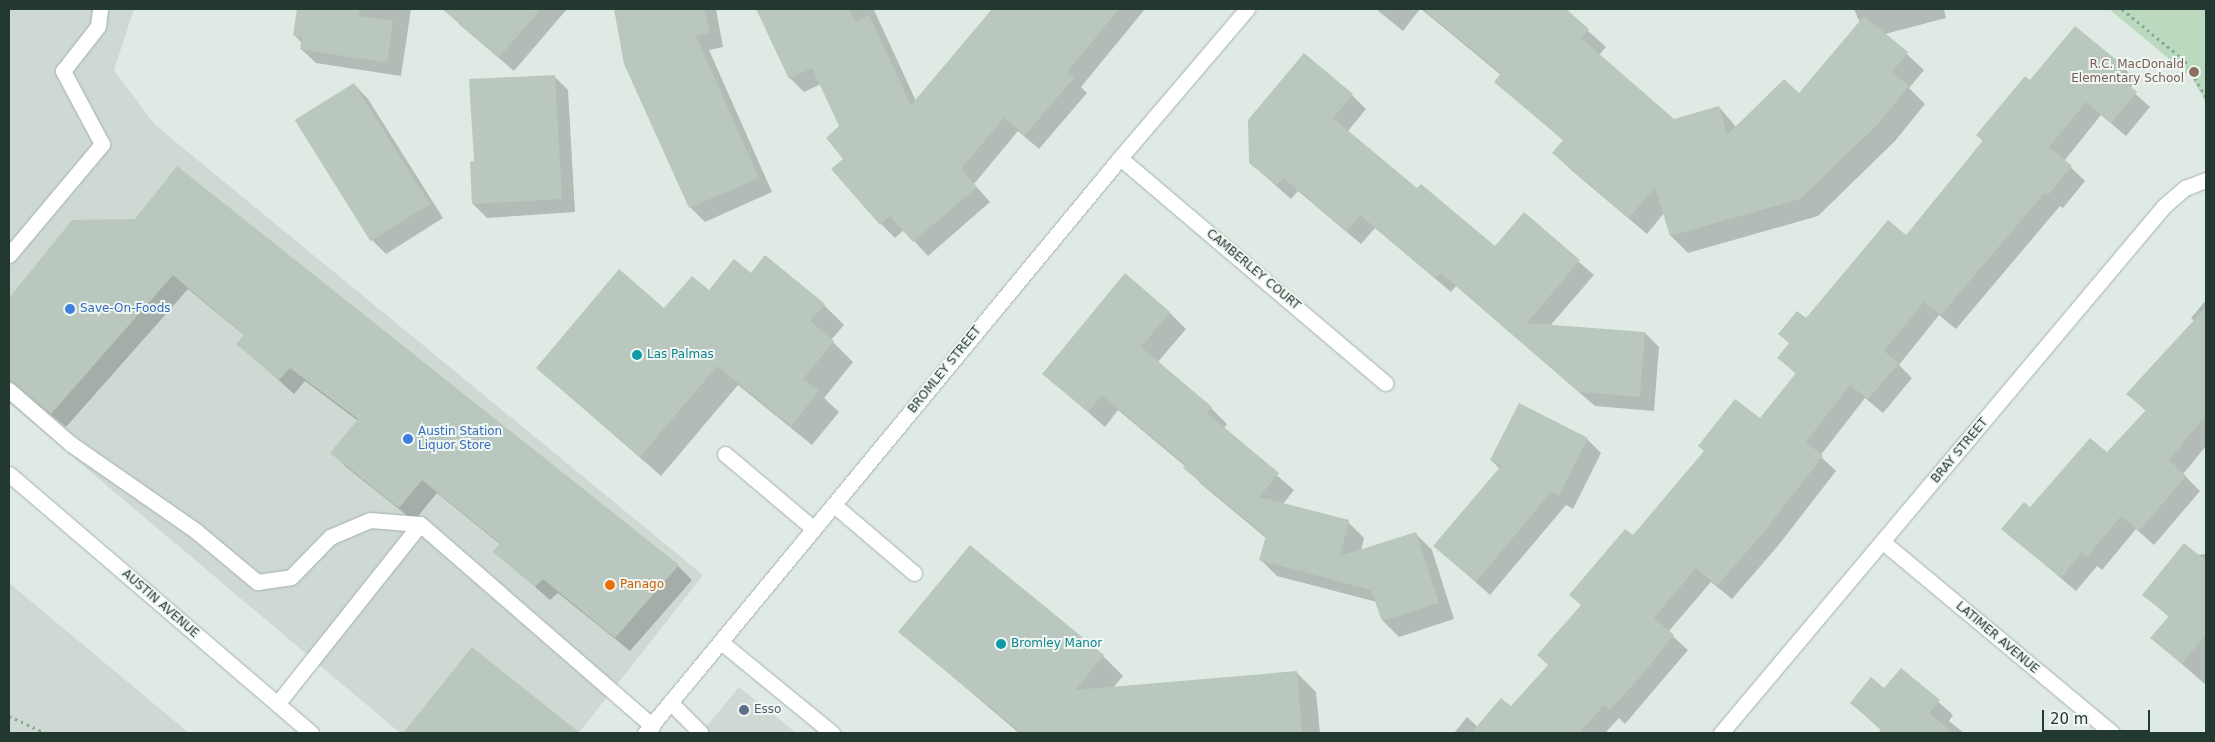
<!DOCTYPE html>
<style>
body{margin:0}
#map{position:relative;width:2215px;height:742px;overflow:hidden;background:#e0eae4;font-family:"DejaVu Sans",sans-serif}
div>[style]{position:absolute}
.built>*{inset:0;background:#cfd9d3}
.green>*{inset:0;background:#bbd9be}
.shadow>*{inset:0;background:#0003}
.building>*{inset:0;background:#b9c7bf;transform-origin:0 0}
.path>*{height:3px;margin-top:-1.5px;transform-origin:0;background:repeating-linear-gradient(90deg,#84aa97 0 2.5px,transparent 0 6.5px)}
.roads{filter:drop-shadow(0 0 1px #a4b1aa) drop-shadow(0 0 1px #a4b1aa)}
.service>*{height:15px;margin:-7.5px;padding:0 7.5px;transform-origin:7.5px;border-radius:7.5px;background:#fff}
.minor>*{height:15px;margin:-7.5px;padding:0 7.5px;transform-origin:7.5px;border-radius:7.5px;background:#fff}
.secondary>*{height:15px;margin:-7.5px;padding:0 7.5px;transform-origin:7.5px;border-radius:7.5px;background:#fff}
.dots>*{width:14px;height:14px;translate:-50% -50%;box-sizing:border-box;border:2px solid #f0f7f2;border-radius:50%}
span{translate:-50% -50%;white-space:nowrap;text-align:center;line-height:1.15;-webkit-text-stroke:4px #f0f7f2;paint-order:stroke}
.education-label{font-size:12px;color:#785e54}
.right{translate:-100% -50%;text-align:right}
.street-label{font-size:12px;color:#23382f}
.shop-label{font-size:12px;color:#366cbe}
.left{translate:0 -50%;text-align:left}
.culture-label{font-size:12px;color:#0d838f}
.food-label{font-size:12px;color:#c56008}
.service-label{font-size:12px;color:#4e5e75}
.frame{position:absolute;inset:0;border:10px solid #23382f;pointer-events:none}
.scale{position:absolute;left:2042px;top:710px;width:108px;height:22px;box-sizing:border-box;border:2px solid #23382f;border-top:0;padding-left:6px;font-size:15px;line-height:18px;white-space:nowrap;color:#23382f;-webkit-text-stroke:4px #f0f7f2;paint-order:stroke}
</style>
<div id="map">
<div class="built">
<i style="clip-path:polygon(9px 9px,134px 9px,114px 70px,155px 125px,703px 575px,579px 733px,400px 733px,9px 403px)"></i>
<i style="clip-path:polygon(9px 583px,189px 733px,9px 733px)"></i>
<i style="clip-path:polygon(739px 687px,796px 733px,701px 733px)"></i>
</div>
<div class="green">
<i style="clip-path:polygon(2109px 9px,2206px 9px,2206px 103px,2192px 78px)"></i>
</div>
<div class="shadow">
<i style="clip-path:polygon(298px 9px,411px 9px,401px 76px,316px 63px,301px 49px,302px 43px,294px 35px)"></i>
<i style="clip-path:polygon(448px 9px,567px 9px,514px 71px,460px 25px)"></i>
<i style="clip-path:polygon(615px 9px,716px 9px,723px 47px,709px 50px,772px 192px,705px 222px,690px 207px,626px 63px)"></i>
<i style="clip-path:polygon(771px 9px,877px 9px,874px 10px,916px 101px,994px 9px,1145px 9px,1081px 87px,1087px 93px,1039px 149px,1018px 131px,974px 184px,990px 202px,928px 256px,904px 230px,895px 238px,881px 224px,845px 159px,841px 127px,821px 84px,804px 92px,790px 78px,760px 14px)"></i>
<i style="clip-path:polygon(1376px 9px,1420px 9px,1403px 31px)"></i>
<i style="clip-path:polygon(1421px 9px,1570px 9px,1567px 12px,1606px 47px,1599px 55px,1674px 121px,1719px 107px,1737px 128px,1799px 95px,1860px 23px,1854px 9px,1944px 9px,1946px 18px,1885px 34px,1924px 70px,1909px 88px,1925px 104px,1895px 141px,1818px 216px,1688px 253px,1671px 236px,1664px 213px,1647px 234px,1571px 170px,1554px 153px,1564px 141px,1496px 82px,1501px 75px)"></i>
<i style="clip-path:polygon(2123px 67px,2137px 81px,2130px 89px,2150px 107px,2126px 136px,2101px 115px,2064px 161px,2085px 181px,2063px 208px,2060px 206px,1956px 329px,1939px 315px,1899px 365px,1912px 378px,1883px 413px,1865px 398px,1820px 456px,1836px 471px,1777px 547px,1732px 599px,1711px 582px,1668px 632px,1688px 650px,1625px 724px,1619px 718px,1605px 733px,1454px 733px,1467px 717px,1478px 727px,1511px 708px,1549px 666px,1582px 606px,1633px 537px,1760px 420px,1796px 374px,1779px 358px,1790px 344px,1780px 334px,1806px 320px,1906px 236px,2030px 82px)"></i>
<i style="clip-path:polygon(554px 76px,568px 90px,575px 212px,487px 218px,473px 204px,475px 163px)"></i>
<i style="clip-path:polygon(354px 84px,368px 99px,443px 218px,386px 254px,372px 240px,297px 120px)"></i>
<i style="clip-path:polygon(1352px 95px,1366px 109px,1348px 131px,1417px 190px,1495px 247px,1524px 214px,1594px 275px,1550px 326px,1645px 333px,1659px 347px,1654px 411px,1595px 406px,1456px 286px,1451px 292px,1375px 228px,1361px 244px,1298px 191px,1291px 199px,1250px 163px)"></i>
<i style="clip-path:polygon(136px 221px,678px 566px,692px 580px,630px 651px,558px 593px,550px 600px,494px 551px,500px 544px,437px 493px,414px 521px,346px 467px,332px 453px,358px 421px,305px 381px,294px 394px,238px 344px,245px 336px,188px 289px,66px 427px,9px 381px,9px 300px,73px 222px)"></i>
<i style="clip-path:polygon(751px 275px,824px 305px,844px 325px,831px 340px,853px 362px,824px 398px,839px 412px,812px 445px,738px 385px,661px 476px,537px 368px)"></i>
<i style="clip-path:polygon(2206px 300px,2206px 446px,2183px 474px,2200px 491px,2154px 545px,2136px 529px,2102px 570px,2097px 566px,2076px 591px,2003px 529px,2107px 454px,2146px 411px,2128px 394px,2195px 322px,2191px 318px)"></i>
<i style="clip-path:polygon(1169px 312px,1186px 329px,1157px 363px,1211px 408px,1227px 424px,1223px 429px,1294px 490px,1283px 504px,1348px 522px,1364px 538px,1361px 551px,1416px 534px,1432px 550px,1454px 619px,1399px 637px,1383px 621px,1377px 602px,1277px 576px,1261px 560px,1266px 538px,1201px 484px,1186px 467px,1118px 410px,1105px 427px,1044px 374px)"></i>
<i style="clip-path:polygon(1587px 439px,1601px 453px,1573px 509px,1566px 505px,1490px 595px,1435px 546px,1500px 469px,1491px 460px)"></i>
<i style="clip-path:polygon(970px 547px,1103px 656px,1123px 676px,1113px 688px,1296px 672px,1316px 692px,1320px 733px,1019px 733px,900px 632px)"></i>
<i style="clip-path:polygon(2206px 554px,2206px 685px,2152px 638px,2169px 617px,2144px 595px,2197px 555px)"></i>
<i style="clip-path:polygon(472px 649px,574px 732px,573px 733px,405px 733px)"></i>
<i style="clip-path:polygon(1901px 669px,1953px 715px,1949px 721px,1964px 733px,1878px 733px,1881px 730px,1851px 703px,1884px 689px)"></i>
</div>
<div class="building">
<i style="clip-path:polygon(297px 9px,360px 9px,359px 16px,393px 21px,387px 63px,300px 49px,302px 37px,293px 35px)"></i>
<i style="clip-path:polygon(442px 9px,541px 9px,499px 57px)"></i>
<i style="clip-path:polygon(614px 9px,705px 9px,710px 33px,696px 36px,759px 178px,689px 208px,624px 64px)"></i>
<i style="clip-path:polygon(756px 9px,849px 9px,856px 22px,869px 15px,911px 105px,992px 9px,1119px 9px,1067px 72px,1074px 78px,1025px 135px,1004px 118px,961px 169px,977px 187px,913px 242px,890px 216px,880px 225px,831px 169px,843px 159px,826px 138px,839px 126px,812px 68px,789px 79px)"></i>
<i style="clip-path:polygon(1423px 9px,1566px 9px,1589px 29px,1581px 38px,1674px 119px,1719px 106px,1727px 135px,1784px 79px,1799px 93px,1864px 16px,1908px 52px,1892px 72px,1909px 86px,1878px 124px,1800px 199px,1670px 236px,1655px 187px,1629px 218px,1552px 153px,1563px 140px,1494px 82px,1501px 73px)"></i>
<i style="clip-path:polygon(2075px 26px,2124px 66px,2116px 75px,2137px 92px,2111px 123px,2086px 102px,2049px 147px,2072px 166px,2048px 195px,2045px 192px,1941px 315px,1924px 302px,1884px 351px,1899px 363px,1868px 399px,1850px 385px,1806px 442px,1823px 456px,1763px 533px,1717px 586px,1696px 568px,1654px 618px,1674px 635px,1641px 676px,1610px 710px,1604px 705px,1579px 733px,1471px 733px,1501px 698px,1511px 706px,1548px 665px,1537px 655px,1581px 605px,1569px 595px,1625px 529px,1633px 535px,1704px 451px,1698px 446px,1735px 399px,1760px 418px,1796px 373px,1777px 358px,1789px 343px,1778px 334px,1797px 311px,1806px 318px,1888px 220px,1906px 235px,1983px 141px,1976px 135px,2025px 76px,2030px 80px)"></i>
<i style="clip-path:polygon(1304px 53px,1353px 94px,1333px 118px,1417px 188px,1421px 184px,1495px 246px,1524px 212px,1580px 260px,1527px 323px,1645px 332px,1640px 397px,1579px 392px,1441px 273px,1436px 279px,1360px 215px,1347px 231px,1283px 178px,1277px 185px,1249px 163px,1248px 120px)"></i>
<i style="clip-path:polygon(555px 75px,562px 199px,472px 204px,470px 162px,474px 161px,469px 79px)"></i>
<i style="left:354px;top:83px;width:143px;height:70px;rotate:58deg"></i>
<i style="clip-path:polygon(177px 166px,679px 565px,615px 638px,543px 579px,535px 587px,493px 552px,500px 543px,422px 480px,399px 508px,330px 453px,358px 419px,290px 368px,279px 380px,236px 344px,244px 335px,173px 275px,51px 414px,9px 381px,9px 298px,72px 220px,135px 219px)"></i>
<i style="clip-path:polygon(765px 255px,825px 304px,810px 321px,834px 341px,803px 379px,819px 391px,791px 426px,717px 366px,640px 457px,536px 368px,619px 269px,664px 308px,692px 276px,709px 290px,734px 259px,751px 273px)"></i>
<i style="clip-path:polygon(1125px 273px,1170px 312px,1141px 347px,1212px 407px,1207px 413px,1279px 473px,1259px 497px,1349px 520px,1340px 556px,1416px 532px,1439px 603px,1382px 621px,1371px 590px,1259px 560px,1266px 536px,1183px 468px,1186px 465px,1102px 395px,1088px 412px,1042px 374px)"></i>
<i style="clip-path:polygon(2206px 307px,2206px 415px,2169px 460px,2186px 476px,2139px 531px,2121px 516px,2087px 557px,2082px 552px,2061px 578px,2001px 529px,2024px 502px,2030px 507px,2090px 438px,2107px 452px,2146px 410px,2126px 394px)"></i>
<i style="clip-path:polygon(1519px 403px,1588px 438px,1559px 496px,1551px 492px,1476px 582px,1433px 546px,1501px 466px,1490px 460px)"></i>
<i style="clip-path:polygon(2184px 543px,2206px 561px,2206px 634px,2182px 664px,2150px 638px,2169px 616px,2142px 595px)"></i>
<i style="clip-path:polygon(970px 545px,1104px 655px,1075px 690px,1297px 671px,1302px 733px,1022px 733px,898px 632px)"></i>
<i style="clip-path:polygon(472px 647px,580px 733px,403px 733px)"></i>
<i style="clip-path:polygon(1901px 668px,1940px 700px,1929px 713px,1953px 733px,1886px 733px,1850px 703px,1871px 677px,1884px 688px)"></i>
</div>
<div class="path">
<i style="left:2122px;top:9px;width:82px;rotate:39.5deg"></i>
<i style="left:2185px;top:61px;width:42px;rotate:59.7deg"></i>
<i style="left:9px;top:716px;width:40px;rotate:25deg"></i>
</div>
<div class="roads">
<div class="service">
<i style="left:9px;top:255px;width:145px;rotate:-50deg"></i>
<i style="left:102px;top:144px;width:83px;rotate:-118.1deg"></i>
<i style="left:63px;top:71px;width:57px;rotate:-52.1deg"></i>
<i style="left:98px;top:26px;width:17px;rotate:-83deg"></i>
<i style="left:9px;top:390px;width:82px;rotate:41.1deg"></i>
<i style="left:71px;top:444px;width:152px;rotate:34.8deg"></i>
<i style="left:196px;top:531px;width:80px;rotate:39.9deg"></i>
<i style="left:257px;top:582px;width:34px;rotate:-8deg"></i>
<i style="left:291px;top:577px;width:56px;rotate:-45.7deg"></i>
<i style="left:330px;top:537px;width:43px;rotate:-23deg"></i>
<i style="left:370px;top:520px;width:50px;rotate:4.6deg"></i>
<i style="left:420px;top:524px;width:308px;rotate:41deg"></i>
<i style="left:725px;top:454px;width:116px;rotate:40.1deg"></i>
<i style="left:834px;top:505px;width:105px;rotate:40.4deg"></i>
<i style="left:721px;top:642px;width:144px;rotate:39.3deg"></i>
<i style="left:671px;top:703px;width:42px;rotate:45deg"></i>
<i style="left:277px;top:704px;width:230px;rotate:-51.5deg"></i>
</div>
<div class="minor">
<i style="left:1120px;top:158px;width:348px;rotate:40.3deg"></i>
<i style="left:1883px;top:542px;width:298px;rotate:39.8deg"></i>
<i style="left:645px;top:733px;width:746px;rotate:-50.44deg"></i>
<i style="left:1120px;top:158px;width:196px;rotate:-49.6deg"></i>
<i style="left:1721px;top:733px;width:688px;rotate:-49.95deg"></i>
<i style="left:2164px;top:206px;width:28px;rotate:-41deg"></i>
<i style="left:2185px;top:188px;width:22px;rotate:-21deg"></i>
</div>
<div class="secondary">
<i style="left:9px;top:474px;width:398px;rotate:40.6deg"></i>
</div>
</div>
<div class="dots">
<i style="left:2194px;top:72px;background:#8d6e63"></i>
<i style="left:70px;top:309px;background:#3f7fe0"></i>
<i style="left:637px;top:355px;background:#0f9aa8"></i>
<i style="left:408px;top:439px;background:#3f7fe0"></i>
<i style="left:610px;top:585px;background:#e8710a"></i>
<i style="left:1001px;top:644px;background:#0f9aa8"></i>
<i style="left:744px;top:710px;background:#5c6f8a"></i>
</div>
<div class="education-label">
<span class="right" style="left:2184px;top:72px">R.C. MacDonald<br>Elementary School</span>
</div>
<div class="street-label">
<span style="left:1253px;top:270px;rotate:40deg">CAMBERLEY COURT</span>
<span style="left:945px;top:370px;rotate:-51deg">BROMLEY STREET</span>
<span style="left:1960px;top:451px;rotate:-50deg">BRAY STREET</span>
<span style="left:160px;top:604px;rotate:41deg">AUSTIN AVENUE</span>
<span style="left:1997px;top:638px;rotate:40deg">LATIMER AVENUE</span>
</div>
<div class="shop-label">
<span class="left" style="left:80px;top:309px">Save-On-Foods</span>
<span class="left" style="left:418px;top:439px">Austin Station<br>Liquor Store</span>
</div>
<div class="culture-label">
<span class="left" style="left:647px;top:355px">Las Palmas</span>
<span class="left" style="left:1011px;top:644px">Bromley Manor</span>
</div>
<div class="food-label">
<span class="left" style="left:620px;top:585px">Panago</span>
</div>
<div class="service-label">
<span class="left" style="left:754px;top:710px">Esso</span>
</div>
<div class="frame"></div>
<div class="scale">20 m</div>
</div>
